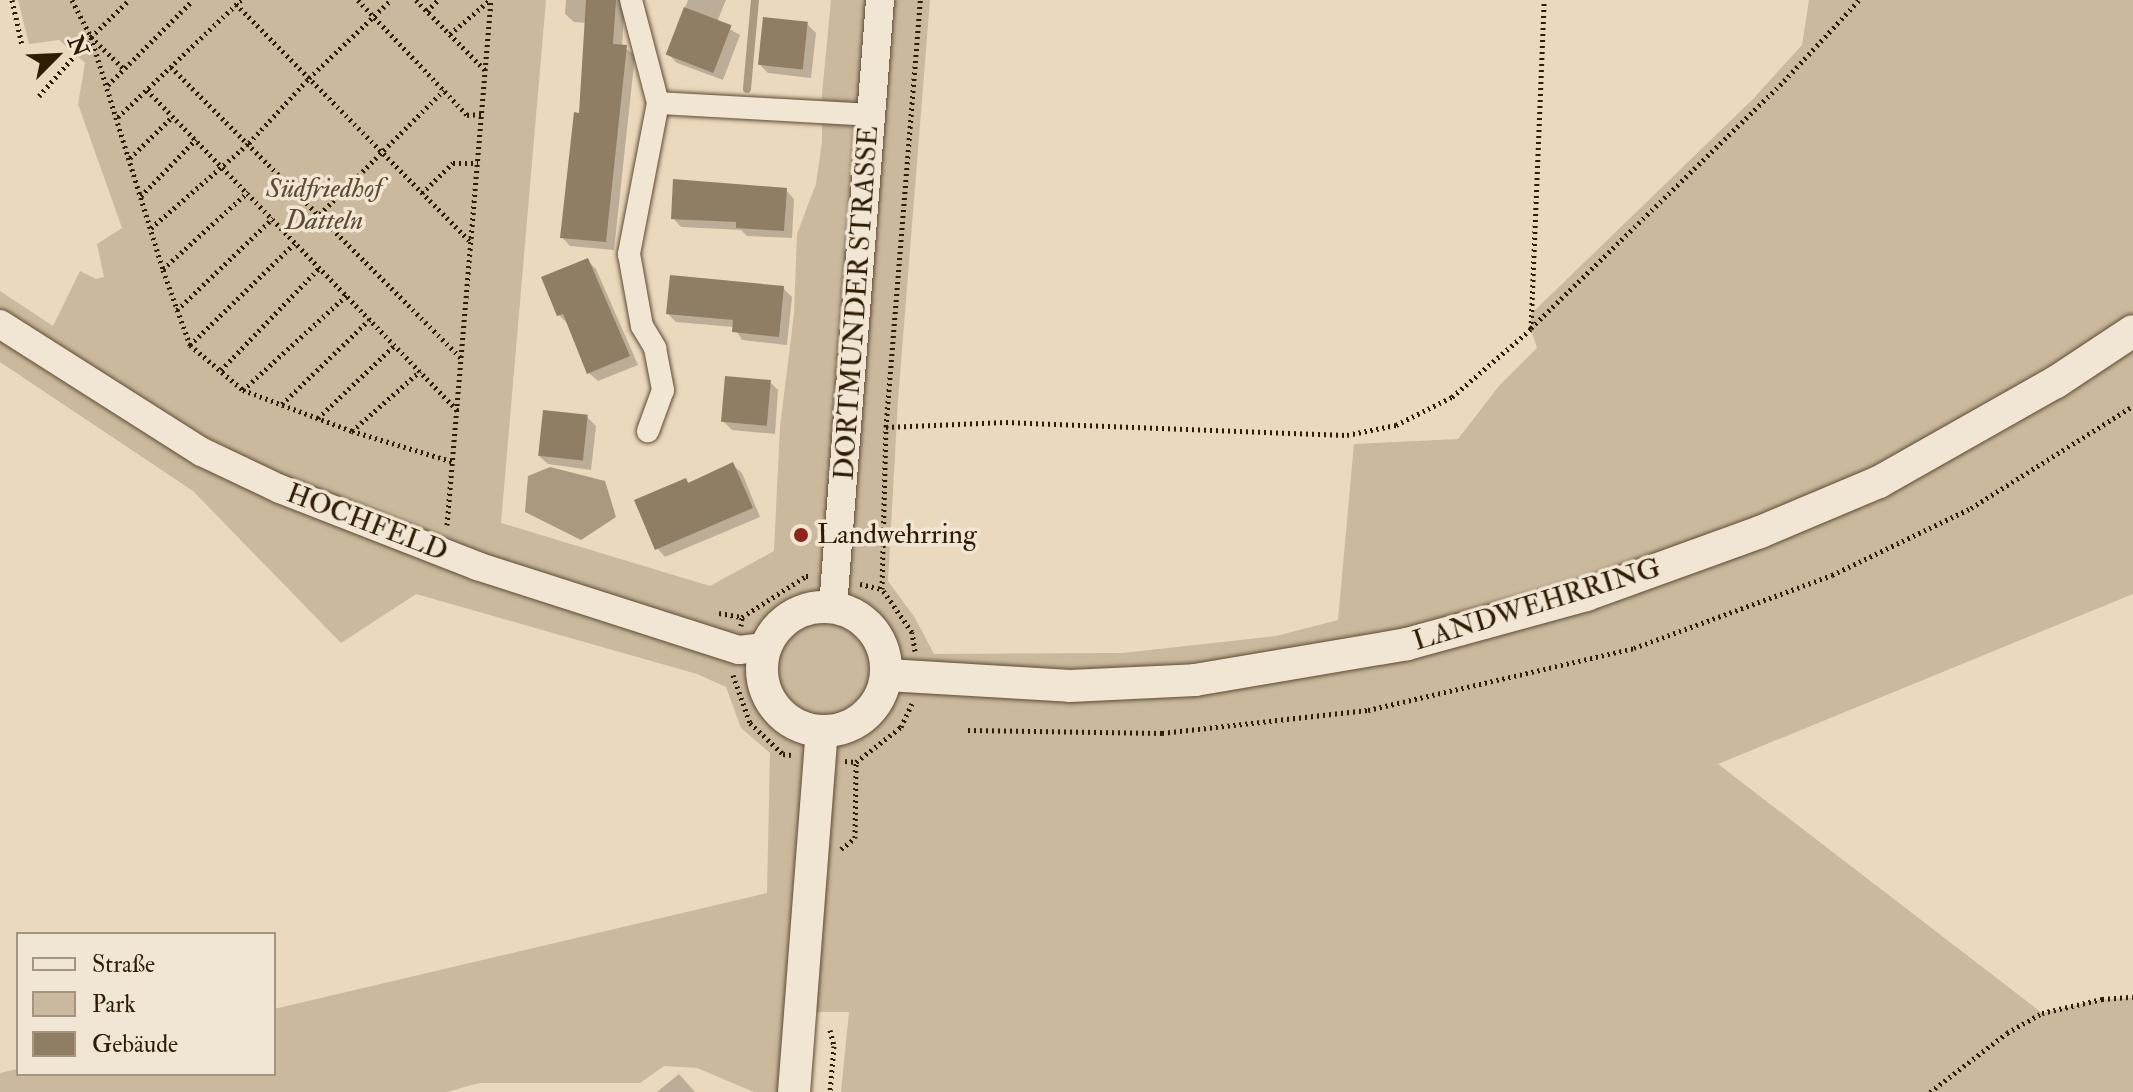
<!DOCTYPE html>
<meta charset="utf-8">
<style>
body{margin:0}
#map{position:relative;width:2133px;height:1092px;overflow:hidden;background:#ead9bd;font-family:"IM FELL Double Pica",serif}
div>[style]{position:absolute}
.green>*{inset:0;background:#cab99d}
.water>*{inset:0;background:#aa997e}
.shadow>*{inset:0;background:#0003}
.stream>*{height:8px;margin:-4px;padding:0 4px;transform-origin:4px;border-radius:4px;background:#aa997e}
.building>*{inset:0;background:#907e64;transform-origin:0 0}
.path>*{height:5px;margin-top:-2.5px;transform-origin:0;background:repeating-linear-gradient(90deg,#2f1c03 0 2px,transparent 0 6px)}
.roads{filter:drop-shadow(0 0 2px #5e4b32) drop-shadow(0 0 2px #5e4b32)}
.minor>*{height:22px;margin:-11px;padding:0 11px;transform-origin:11px;border-radius:11px;background:#f1e6d4}
.tertiary>*{height:28px;margin:-14px;padding:0 14px;transform-origin:14px;border-radius:14px;background:#f1e6d4}
.secondary>*{height:32px;margin:-16px;padding:0 16px;transform-origin:16px;border-radius:16px;background:#f1e6d4}
.secondary>.ring{margin:-16px;padding:0;box-sizing:content-box;background:none;border:32px solid #f1e6d4;border-radius:50%}
.dots>*{width:22px;height:22px;translate:-50% -50%;box-sizing:border-box;border:4px solid #f1e6d4;border-radius:50%}
span{translate:-50% -50%;white-space:nowrap;text-align:center;line-height:1.15;-webkit-text-stroke:7px #f1e6d4;paint-order:stroke}
.park-label{font-size:28px;color:#5e4b31;font-style:italic}
.street-label{font-size:28px;color:#2f1c03}
.poi-label{font-size:28px;color:#2f1c03}
.left{translate:0 -50%;text-align:left}
.legend{position:absolute;left:16px;top:932px;width:260px;height:144px;box-sizing:border-box;background:#f1e6d4;border:2px solid #a39580;margin:0;padding:10px 14px;list-style:none;font-size:24px;color:#2f1c03}
.legend li{display:flex;align-items:center;gap:16px;height:40px}
.legend b{width:40px;border:2px solid #a39580}
.north{position:absolute;left:16px;top:16px;width:80px;height:80px;-webkit-text-stroke:6px #f1e6d4;paint-order:stroke;rotate:66deg;font-size:22px;font-weight:700;line-height:32px;text-align:center;color:#2f1c03}
.north::after{content:'';display:block;margin:auto;width:28px;height:36px;background:#2f1c03;clip-path:polygon(50% 0,100% 100%,50% 72%,0 100%)}
</style>
<div id="map">
<div class="green">
<i style="clip-path:polygon(18px 0,546px 0,501px 523px,710px 586px,774px 551px,780px 427px,794px 314px,797px 234px,816px 184px,822px 142px,822px 94px,831px 0,930px 0,898px 400px,888px 581px,915px 618px,934px 654px,1122px 653px,1276px 636px,1338px 620px,1354px 444px,1458px 439px,1499px 386px,1537px 348px,1531px 329px,1531px 314px,1752px 100px,1802px 45px,1809px 0,2133px 0,2133px 594px,1718px 764px,2042px 1013px,2098px 1000px,2133px 998px,2133px 1092px,841px 1092px,849px 1012px,801px 1012px,793px 1092px,754px 1092px,697px 1068px,664px 1066px,640px 1083px,479px 1083px,447px 1092px,0 1092px,0 1073px,18px 1069px,18px 1074px,274px 1074px,274px 1009px,767px 893px,770px 753px,741px 728px,726px 687px,697px 674px,416px 594px,341px 643px,193px 491px,0 362px,0 291px,53px 326px,80px 271px,96px 279px,104px 277px,97px 244px,122px 228px,78px 104px,85px 63px,59px 40px,29px 44px)"></i>
</div>
<div class="water">
<i style="clip-path:polygon(550px 467px,605px 481px,616px 517px,581px 540px,525px 512px,528px 476px)"></i>
</div>
<div class="shadow">
<i style="clip-path:polygon(566px 0,625px 0,622px 46px,635px 55px,614px 250px,570px 246px,562px 237px,580px 115px,587px 23px,574px 22px,565px 14px)"></i>
<i style="clip-path:polygon(688px 0,726px 0,717px 22px,740px 35px,723px 80px,677px 63px,668px 54px)"></i>
<i style="clip-path:polygon(807px 24px,816px 33px,811px 78px,768px 73px,759px 64px)"></i>
<i style="clip-path:polygon(786px 190px,794px 199px,792px 238px,747px 236px,741px 230px,681px 227px,673px 218px)"></i>
<i style="clip-path:polygon(587px 260px,596px 269px,638px 365px,598px 381px,589px 373px,568px 324px,559px 315px,544px 278px)"></i>
<i style="clip-path:polygon(783px 288px,792px 297px,787px 345px,742px 340px,734px 327px,676px 322px,668px 314px)"></i>
<i style="clip-path:polygon(770px 382px,778px 390px,775px 434px,732px 430px,724px 422px)"></i>
<i style="clip-path:polygon(587px 417px,596px 426px,591px 470px,548px 464px,539px 456px)"></i>
<i style="clip-path:polygon(733px 465px,742px 473px,760px 517px,665px 557px,657px 548px,686px 480px,690px 484px)"></i>
<i style="clip-path:polygon(679px 1074px,695px 1092px,657px 1092px)"></i>
</div>
<div class="stream">
<i style="left:747px;top:89px;width:89px;rotate:-84.9deg"></i>
</div>
<div class="building">
<i style="clip-path:polygon(586px 0,616px 0,613px 44px,627px 45px,606px 242px,560px 238px,574px 112px,579px 113px)"></i>
<i style="left:684px;top:7px;width:51px;height:51px;rotate:21deg"></i>
<i style="left:763px;top:17px;width:45px;height:48px;rotate:6deg"></i>
<i style="clip-path:polygon(673px 179px,787px 188px,784px 231px,736px 228px,736px 222px,671px 219px)"></i>
<i style="clip-path:polygon(588px 258px,630px 356px,587px 374px,563px 314px,557px 316px,541px 277px)"></i>
<i style="clip-path:polygon(670px 275px,784px 286px,779px 337px,732px 332px,733px 320px,666px 314px)"></i>
<i style="left:725px;top:376px;width:46px;height:46px;rotate:5deg"></i>
<i style="left:543px;top:410px;width:45px;height:46px;rotate:6deg"></i>
<i style="clip-path:polygon(733px 462px,753px 508px,655px 550px,634px 500px,686px 478px,688px 483px)"></i>
</div>
<div class="path">
<i style="left:12px;top:0;width:46px;rotate:77.5deg"></i>
<i style="left:72px;top:0;width:42px;rotate:62.8deg"></i>
<i style="left:91px;top:37px;width:45px;rotate:44.1deg"></i>
<i style="left:358px;top:0;width:158px;rotate:46.5deg"></i>
<i style="left:467px;top:115px;width:15px;rotate:-4deg"></i>
<i style="left:416px;top:0;width:98px;rotate:45.4deg"></i>
<i style="left:236px;top:4px;width:334px;rotate:45.4deg"></i>
<i style="left:427px;top:11px;width:16px;rotate:-45deg"></i>
<i style="left:450px;top:34px;width:52px;rotate:-40.4deg"></i>
<i style="left:91px;top:37px;width:53px;rotate:-44.2deg"></i>
<i style="left:171px;top:67px;width:412px;rotate:45.1deg"></i>
<i style="left:108px;top:85px;width:120px;rotate:-45deg"></i>
<i style="left:147px;top:90px;width:447px;rotate:45.9deg"></i>
<i style="left:39px;top:96px;width:79px;rotate:-48.6deg"></i>
<i style="left:91px;top:37px;width:244px;rotate:72.8deg"></i>
<i style="left:163px;top:270px;width:80px;rotate:70.2deg"></i>
<i style="left:190px;top:345px;width:70px;rotate:40.3deg"></i>
<i style="left:243px;top:390px;width:116px;rotate:20.6deg"></i>
<i style="left:352px;top:431px;width:107px;rotate:16.9deg"></i>
<i style="left:118px;top:117px;width:170px;rotate:-43.6deg"></i>
<i style="left:130px;top:158px;width:60px;rotate:-44.3deg"></i>
<i style="left:422px;top:193px;width:43px;rotate:-44.1deg"></i>
<i style="left:453px;top:163px;width:25px"></i>
<i style="left:141px;top:196px;width:79px;rotate:-46deg"></i>
<i style="left:320px;top:214px;width:175px;rotate:-45deg"></i>
<i style="left:151px;top:228px;width:130px;rotate:-40.9deg"></i>
<i style="left:249px;top:143px;width:88px;rotate:-47.3deg"></i>
<i style="left:309px;top:78px;width:113px;rotate:-43.6deg"></i>
<i style="left:163px;top:269px;width:115px;rotate:-42.2deg"></i>
<i style="left:177px;top:310px;width:133px;rotate:-43.8deg"></i>
<i style="left:1531px;top:328px;width:354px;rotate:-44.3deg"></i>
<i style="left:1784px;top:81px;width:110px;rotate:-47.2deg"></i>
<i style="left:190px;top:345px;width:148px;rotate:-44.2deg"></i>
<i style="left:221px;top:370px;width:143px;rotate:-46.1deg"></i>
<i style="left:243px;top:390px;width:141px;rotate:-42.4deg"></i>
<i style="left:282px;top:404px;width:122px;rotate:-44deg"></i>
<i style="left:318px;top:418px;width:106px;rotate:-43.5deg"></i>
<i style="left:886px;top:427px;width:120px;rotate:-2.4deg"></i>
<i style="left:1006px;top:422px;width:341px;rotate:2.2deg"></i>
<i style="left:1347px;top:435px;width:50px;rotate:-11.5deg"></i>
<i style="left:1396px;top:425px;width:63px;rotate:-26.6deg"></i>
<i style="left:1452px;top:397px;width:104px;rotate:-40.7deg"></i>
<i style="left:1531px;top:329px;width:329px;rotate:-87.7deg"></i>
<i style="left:352px;top:431px;width:91px;rotate:-41.4deg"></i>
<i style="left:447px;top:525px;width:527px;rotate:-85.21deg"></i>
<i style="left:860px;top:584px;width:23px;rotate:13deg"></i>
<i style="left:719px;top:613px;width:23px;rotate:10deg"></i>
<i style="left:741px;top:626px;width:9px;rotate:-84deg"></i>
<i style="left:742px;top:617px;width:76px;rotate:-32.6deg"></i>
<i style="left:806px;top:576px;width:5px"></i>
<i style="left:915px;top:651px;width:19px;rotate:-99deg"></i>
<i style="left:912px;top:632px;width:52px;rotate:-124.9deg"></i>
<i style="left:882px;top:589px;width:162px;rotate:-88.6deg"></i>
<i style="left:886px;top:427px;width:428px;rotate:-85.4deg"></i>
<i style="left:733px;top:675px;width:51px;rotate:70.5deg"></i>
<i style="left:750px;top:723px;width:45px;rotate:43.2deg"></i>
<i style="left:783px;top:754px;width:8px;rotate:7deg"></i>
<i style="left:968px;top:730px;width:194px;rotate:0.9deg"></i>
<i style="left:1162px;top:733px;width:207px;rotate:-6.4deg"></i>
<i style="left:1368px;top:710px;width:273px;rotate:-13.1deg"></i>
<i style="left:1634px;top:648px;width:211px;rotate:-20.2deg"></i>
<i style="left:1832px;top:575px;width:154px;rotate:-25.7deg"></i>
<i style="left:1971px;top:508px;width:191px;rotate:-32.2deg"></i>
<i style="left:845px;top:761px;width:11px;rotate:5deg"></i>
<i style="left:856px;top:762px;width:57px;rotate:-37.9deg"></i>
<i style="left:901px;top:727px;width:26px;rotate:-65deg"></i>
<i style="left:841px;top:849px;width:18px;rotate:-38deg"></i>
<i style="left:855px;top:838px;width:76px;rotate:-89.2deg"></i>
<i style="left:830px;top:1030px;width:16px;rotate:76deg"></i>
<i style="left:834px;top:1046px;width:46px;rotate:95deg"></i>
<i style="left:1930px;top:1092px;width:97px;rotate:-37.5deg"></i>
<i style="left:2007px;top:1033px;width:40px;rotate:-29.7deg"></i>
<i style="left:2042px;top:1013px;width:62px;rotate:-13.1deg"></i>
<i style="left:2102px;top:999px;width:31px;rotate:-4deg"></i>
</div>
<div class="roads">
<div class="minor">
<i style="left:631px;top:0;width:106px;rotate:75.3deg"></i>
<i style="left:658px;top:103px;width:154px;rotate:100.9deg"></i>
<i style="left:629px;top:254px;width:73px;rotate:79.8deg"></i>
<i style="left:642px;top:326px;width:26px;rotate:59deg"></i>
<i style="left:655px;top:348px;width:43px;rotate:79.2deg"></i>
<i style="left:663px;top:390px;width:44px;rotate:110.1deg"></i>
<i style="left:658px;top:103px;width:213px;rotate:3.2deg"></i>
</div>
<div class="tertiary">
<i style="left:0;top:324px;width:239px;rotate:32.4deg"></i>
<i style="left:202px;top:452px;width:86px;rotate:25.4deg"></i>
<i style="left:280px;top:489px;width:212px;rotate:21.3deg"></i>
<i style="left:477px;top:566px;width:275px;rotate:17.8deg"></i>
<i style="left:739px;top:650px;width:26px;rotate:-7deg"></i>
<i style="left:833px;top:607px;width:609px;rotate:-85.57deg"></i>
</div>
<div class="secondary">
<i class="ring" style="left:762px;top:607px;width:92px;height:92px"></i>
<i style="left:887px;top:675px;width:183px;rotate:3.4deg"></i>
<i style="left:1070px;top:686px;width:125px;rotate:-2.7deg"></i>
<i style="left:1195px;top:680px;width:215px;rotate:-9.6deg"></i>
<i style="left:1407px;top:644px;width:186px;rotate:-15.3deg"></i>
<i style="left:1586px;top:595px;width:185px;rotate:-19.9deg"></i>
<i style="left:1760px;top:532px;width:129px;rotate:-22.8deg"></i>
<i style="left:1879px;top:482px;width:203px;rotate:-29.5deg"></i>
<i style="left:2056px;top:382px;width:92px;rotate:-33.5deg"></i>
<i style="left:794px;top:1092px;width:361px;rotate:-85.6deg"></i>
</div>
</div>
<div class="dots">
<i style="left:801px;top:535px;background:#8f2418"></i>
</div>
<div class="park-label">
<span style="left:324px;top:205px">Südfriedhof<br>Datteln</span>
</div>
<div class="street-label">
<span style="left:857px;top:303px;rotate:-86deg">DORTMUNDER STRASSE</span>
<span style="left:367px;top:523px;rotate:21deg">HOCHFELD</span>
<span style="left:1537px;top:605px;rotate:-17deg">LANDWEHRRING</span>
</div>
<div class="poi-label">
<span class="left" style="left:817px;top:535px">Landwehrring</span>
</div>
<ul class="legend">
<li><b style="height:10px;background:#f1e6d4"></b>Straße</li>
<li><b style="height:22px;background:#cab99d"></b>Park</li>
<li><b style="height:22px;background:#907e64"></b>Gebäude</li>
</ul>
<div class="north">N</div>
</div>
